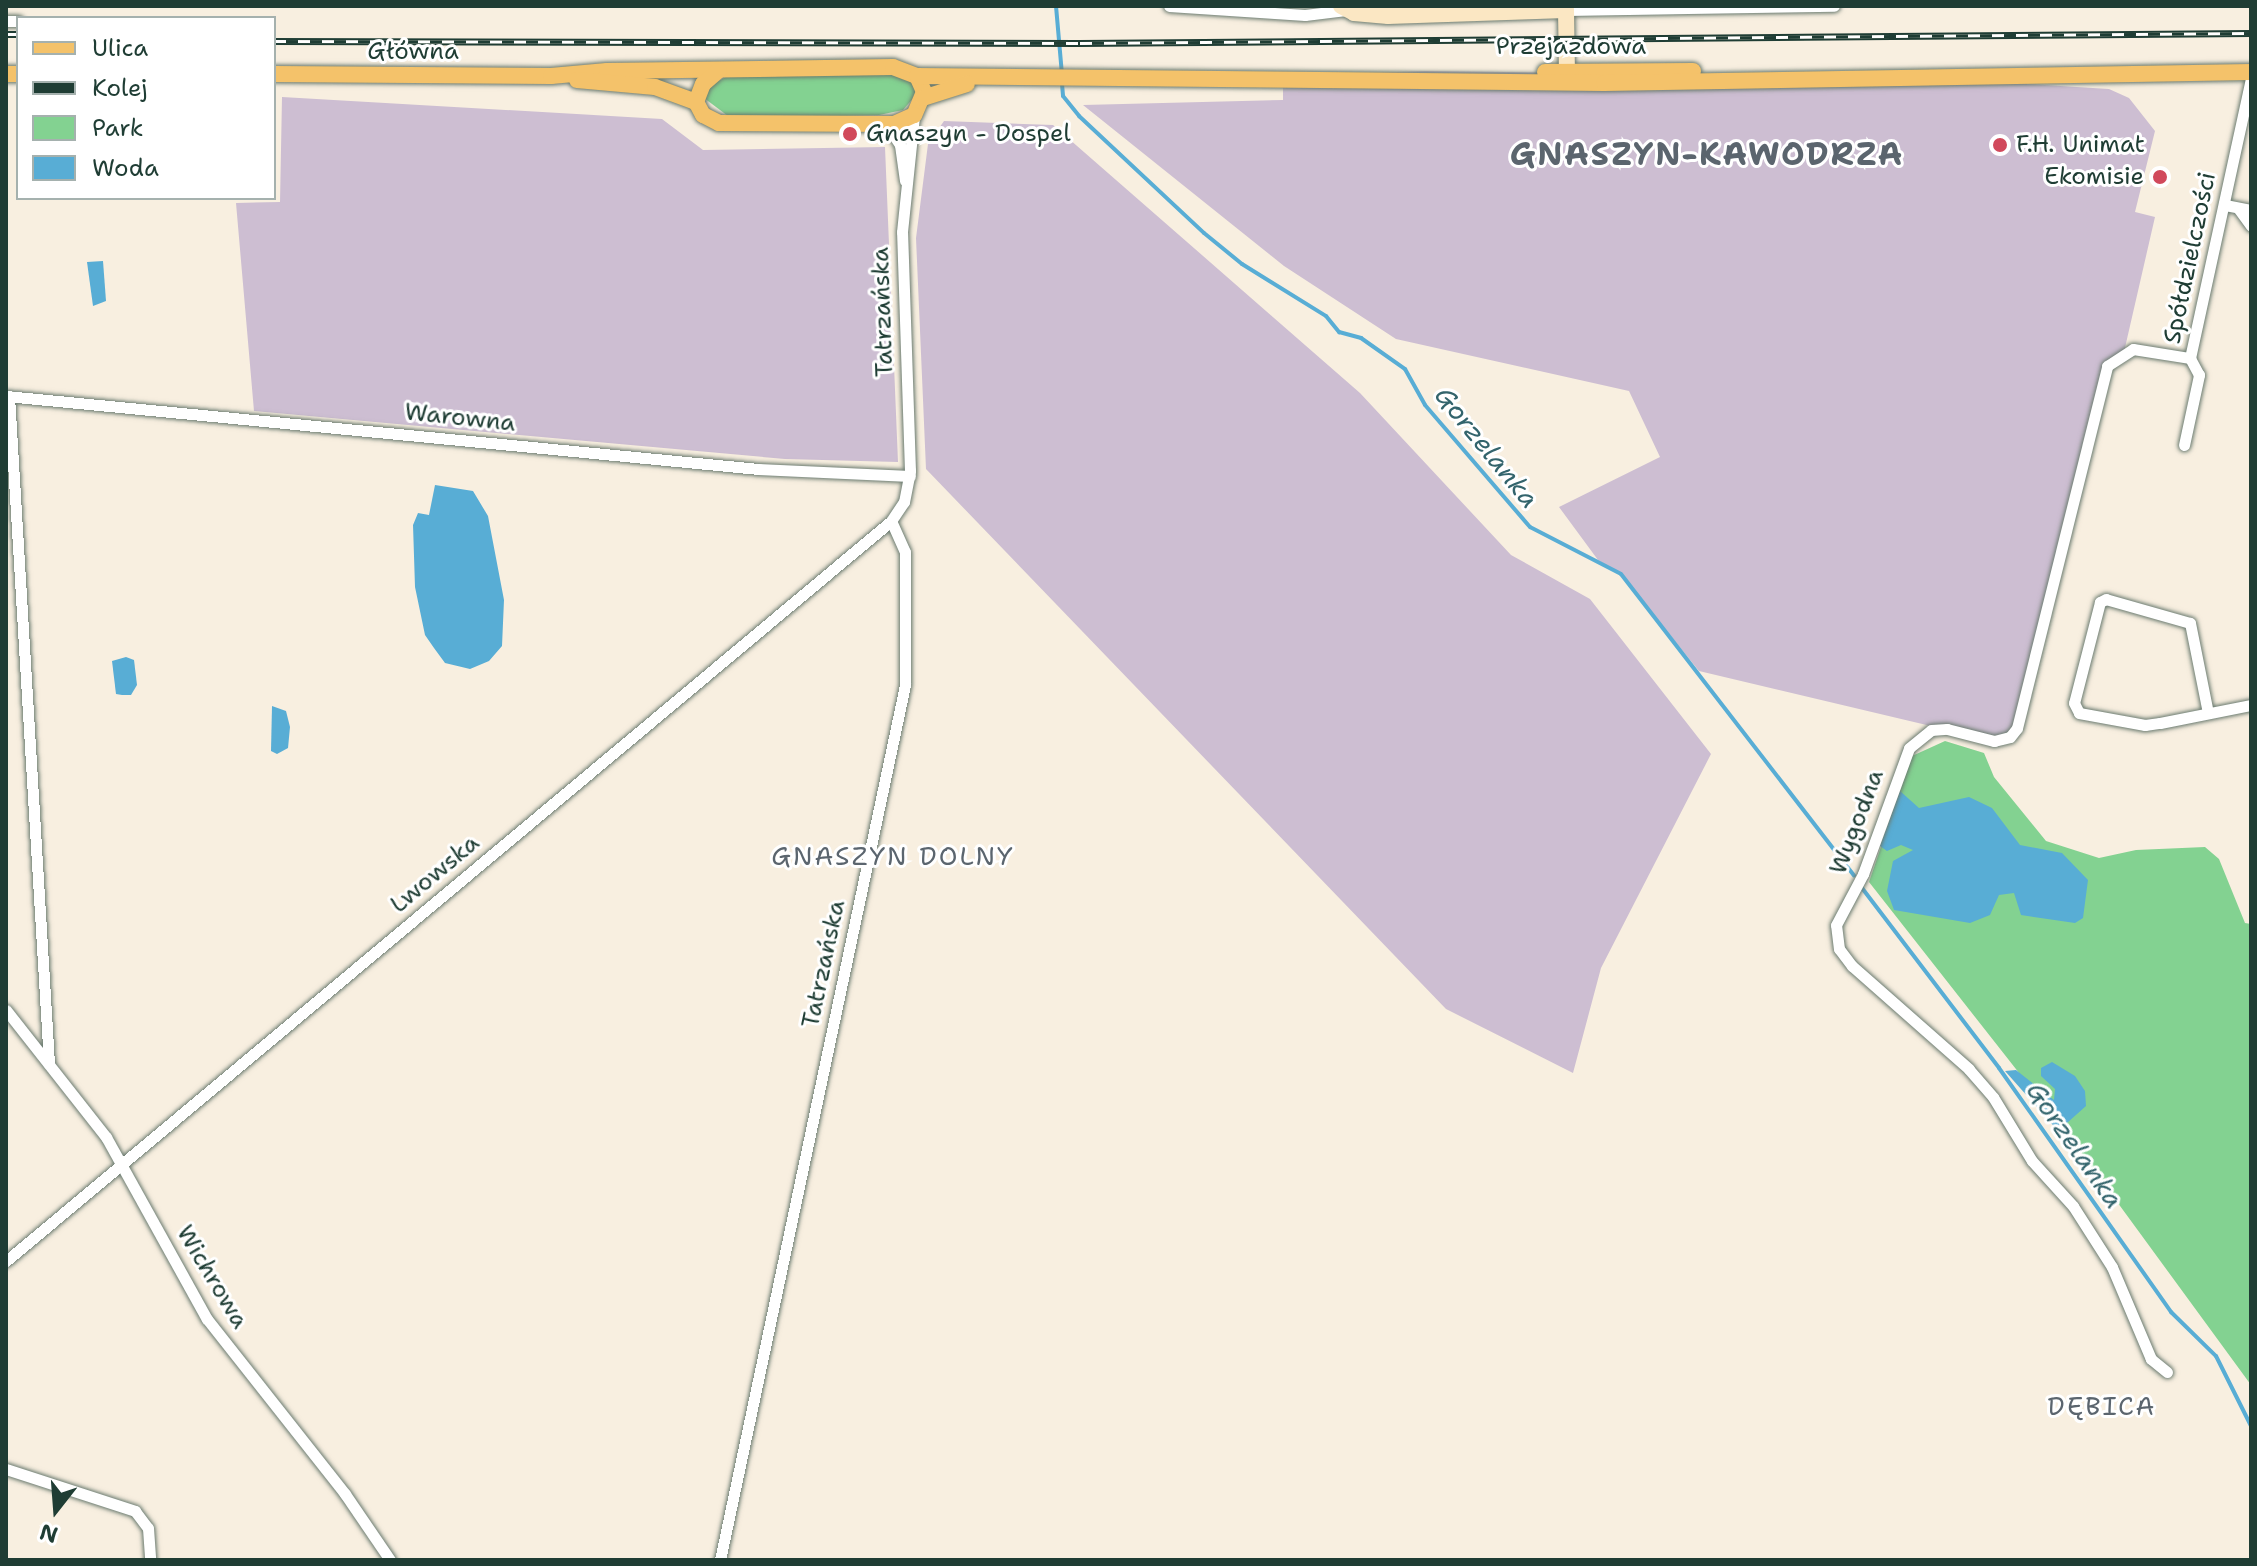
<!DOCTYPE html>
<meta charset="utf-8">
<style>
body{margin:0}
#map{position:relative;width:2257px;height:1566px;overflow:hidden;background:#f8efe0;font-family:"Shantell Sans",sans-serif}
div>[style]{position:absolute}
.industrial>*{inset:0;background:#cdbed2}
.green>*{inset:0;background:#83d291}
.water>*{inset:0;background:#58add5}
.stream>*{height:4px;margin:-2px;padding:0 2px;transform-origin:2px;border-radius:2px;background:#58add5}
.roads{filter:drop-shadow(0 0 2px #6b7b70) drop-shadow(0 0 2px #6b7b70)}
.street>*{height:11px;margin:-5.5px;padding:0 5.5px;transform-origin:5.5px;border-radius:5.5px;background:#fff}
.secondary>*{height:16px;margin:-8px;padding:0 8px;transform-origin:8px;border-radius:8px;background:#fbe7c3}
.primary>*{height:16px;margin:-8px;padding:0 8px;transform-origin:8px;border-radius:8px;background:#f4c26a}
.rail>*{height:7px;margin-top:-3.5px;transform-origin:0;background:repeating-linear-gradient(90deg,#fff 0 12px,#1f3d34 0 24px);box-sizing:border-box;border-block:2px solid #1f3d34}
.dots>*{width:22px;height:22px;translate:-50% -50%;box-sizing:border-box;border:4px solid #fff;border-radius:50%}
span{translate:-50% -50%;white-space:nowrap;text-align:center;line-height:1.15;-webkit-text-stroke:6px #fff;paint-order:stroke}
.street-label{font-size:24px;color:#1f3d34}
.poi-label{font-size:24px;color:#1f3d34}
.left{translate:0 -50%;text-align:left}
.right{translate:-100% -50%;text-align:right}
.water-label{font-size:26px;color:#33646c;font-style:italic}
.neighbourhood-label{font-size:26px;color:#5b656e;letter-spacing:2px}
.district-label{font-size:32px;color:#5b656e;font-weight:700;letter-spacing:2px}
.frame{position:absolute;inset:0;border:8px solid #1f3d34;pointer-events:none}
.legend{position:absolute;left:16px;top:16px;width:260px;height:184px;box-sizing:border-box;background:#fff;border:2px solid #a5b1ae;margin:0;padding:10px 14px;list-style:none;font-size:24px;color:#1f3d34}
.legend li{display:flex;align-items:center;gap:16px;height:40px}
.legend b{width:40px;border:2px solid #a5b1ae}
.north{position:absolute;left:16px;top:1470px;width:80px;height:80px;-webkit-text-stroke:6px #fff;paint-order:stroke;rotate:197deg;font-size:22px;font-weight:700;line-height:32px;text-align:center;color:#1f3d34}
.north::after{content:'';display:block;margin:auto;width:28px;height:36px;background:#1f3d34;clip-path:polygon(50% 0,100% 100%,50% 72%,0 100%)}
</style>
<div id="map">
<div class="industrial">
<i style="clip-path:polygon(1425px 71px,1913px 77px,2109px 89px,2129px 98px,2155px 131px,2135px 212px,2155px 217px,2124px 352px,2107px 366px,2017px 728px,1994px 741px,1699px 671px,1621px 574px,1598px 560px,1559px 507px,1660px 457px,1629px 391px,1396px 339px,1284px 266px,1083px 105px,1283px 100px,1283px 76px)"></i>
<i style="clip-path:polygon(282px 97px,662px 119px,703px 150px,885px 147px,898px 462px,785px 459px,254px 411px,236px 203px,280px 202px)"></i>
<i style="clip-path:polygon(944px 121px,1053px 125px,1360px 393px,1511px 555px,1590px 599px,1711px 754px,1601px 968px,1573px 1073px,1446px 1009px,926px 469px,916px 238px,928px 144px)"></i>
</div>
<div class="green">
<i style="clip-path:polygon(890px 72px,907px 78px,915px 86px,915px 96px,903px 110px,879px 115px,732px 119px,704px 98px,709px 86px,726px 77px)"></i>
<i style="clip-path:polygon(1945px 741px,1984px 753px,1994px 777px,2046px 841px,2099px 858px,2136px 850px,2205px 847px,2219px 859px,2245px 923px,2251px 924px,2251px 1385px,2074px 1143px,1869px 882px,1912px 756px)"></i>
</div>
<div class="water">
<i style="clip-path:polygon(103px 261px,106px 301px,93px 306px,87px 262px)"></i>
<i style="clip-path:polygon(435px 485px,473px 491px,488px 516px,504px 600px,502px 646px,489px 661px,470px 669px,445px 663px,434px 648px,425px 635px,415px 587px,413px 525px,418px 513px,429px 515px)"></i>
<i style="clip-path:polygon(126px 657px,134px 660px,137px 685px,131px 695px,122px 695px,116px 694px,112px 661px)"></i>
<i style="clip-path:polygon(272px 706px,286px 711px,290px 727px,288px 748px,277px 754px,271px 751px)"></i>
<i style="clip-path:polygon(1900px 791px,1919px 808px,1969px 797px,1992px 808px,2020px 845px,2062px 853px,2088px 880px,2083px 918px,2075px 923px,2021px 915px,2014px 893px,1999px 895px,1990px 915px,1970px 923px,1894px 910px,1887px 891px,1893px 861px,1913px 850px,1901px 845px,1887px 851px,1880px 846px)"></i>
<i style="clip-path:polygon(2052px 1062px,2075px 1076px,2085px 1091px,2086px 1106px,2058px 1131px,2005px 1071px,2016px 1070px,2054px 1100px,2055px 1089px,2041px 1076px,2041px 1068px)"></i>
</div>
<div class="stream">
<i style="left:1056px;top:6px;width:69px;rotate:85deg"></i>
<i style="left:1062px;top:84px;width:12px;rotate:85deg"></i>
<i style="left:1063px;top:96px;width:26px;rotate:51deg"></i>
<i style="left:1079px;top:116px;width:171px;rotate:43.1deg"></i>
<i style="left:1204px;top:233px;width:49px;rotate:39.2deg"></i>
<i style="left:1242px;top:264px;width:99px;rotate:31.8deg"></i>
<i style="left:1326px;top:316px;width:21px;rotate:51deg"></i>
<i style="left:1339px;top:332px;width:23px;rotate:15deg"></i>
<i style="left:1361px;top:338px;width:54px;rotate:35.2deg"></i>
<i style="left:1405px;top:369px;width:41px;rotate:60.9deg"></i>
<i style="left:1425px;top:405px;width:161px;rotate:49.3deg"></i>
<i style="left:1530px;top:527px;width:102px;rotate:27.3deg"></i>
<i style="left:1621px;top:574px;width:381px;rotate:52.3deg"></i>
<i style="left:1862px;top:888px;width:226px;rotate:52.7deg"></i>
<i style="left:1999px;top:1068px;width:299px;rotate:54.8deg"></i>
<i style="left:2171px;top:1312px;width:63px;rotate:44.4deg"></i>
<i style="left:2216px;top:1356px;width:78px;rotate:63.4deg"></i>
</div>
<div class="roads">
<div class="street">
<i style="left:1169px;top:6px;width:136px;rotate:3.8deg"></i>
<i style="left:1305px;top:15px;width:41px;rotate:-7deg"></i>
<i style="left:1566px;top:10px;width:268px;rotate:-0.9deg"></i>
<i style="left:6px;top:21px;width:12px"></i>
<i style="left:886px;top:124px;width:25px;rotate:56deg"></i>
<i style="left:900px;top:145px;width:36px;rotate:82deg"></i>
<i style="left:2225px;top:205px;width:26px;rotate:11deg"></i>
<i style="left:2238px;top:208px;width:22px;rotate:54deg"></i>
<i style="left:6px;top:396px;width:756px;rotate:5.54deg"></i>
<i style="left:758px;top:469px;width:152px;rotate:2.6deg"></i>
<i style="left:9px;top:396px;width:669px;rotate:86.57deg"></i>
<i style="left:2184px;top:445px;width:72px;rotate:-77.9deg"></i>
<i style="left:2199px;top:375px;width:19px;rotate:-118deg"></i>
<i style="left:2190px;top:358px;width:287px;rotate:-77.7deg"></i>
<i style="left:2208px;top:713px;width:92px;rotate:-101.3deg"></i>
<i style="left:2190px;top:623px;width:87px;rotate:-164.1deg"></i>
<i style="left:2106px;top:599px;width:7px;rotate:153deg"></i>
<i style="left:2100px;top:602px;width:104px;rotate:104.4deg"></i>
<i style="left:2074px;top:703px;width:11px;rotate:63deg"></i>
<i style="left:2079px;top:713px;width:67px;rotate:10.3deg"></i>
<i style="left:2145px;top:725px;width:15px;rotate:-8deg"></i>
<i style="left:2160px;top:723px;width:93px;rotate:-11.2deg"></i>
<i style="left:6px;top:1010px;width:162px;rotate:51.8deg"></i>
<i style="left:106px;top:1137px;width:208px;rotate:61deg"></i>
<i style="left:207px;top:1319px;width:223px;rotate:51.7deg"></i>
<i style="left:345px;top:1494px;width:80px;rotate:55.7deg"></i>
<i style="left:6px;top:1261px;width:1154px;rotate:-39.9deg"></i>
<i style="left:891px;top:521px;width:23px;rotate:-56deg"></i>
<i style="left:904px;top:502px;width:32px;rotate:-79deg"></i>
<i style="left:910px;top:471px;width:239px;rotate:-91.9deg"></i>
<i style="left:902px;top:232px;width:118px;rotate:-84.1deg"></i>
<i style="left:2167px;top:1372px;width:21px;rotate:-141deg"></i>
<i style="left:2151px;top:1359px;width:100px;rotate:-113deg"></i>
<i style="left:2112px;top:1267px;width:72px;rotate:-122.6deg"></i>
<i style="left:2073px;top:1206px;width:61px;rotate:-132.3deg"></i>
<i style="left:2032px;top:1161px;width:75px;rotate:-121.4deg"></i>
<i style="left:1993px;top:1097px;width:37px;rotate:-131deg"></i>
<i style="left:1969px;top:1069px;width:156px;rotate:-138.6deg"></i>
<i style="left:1852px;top:966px;width:21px;rotate:-127deg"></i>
<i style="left:1839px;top:949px;width:24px;rotate:-97deg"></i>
<i style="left:1836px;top:925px;width:58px;rotate:-62.1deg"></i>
<i style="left:1863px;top:874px;width:134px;rotate:-69.9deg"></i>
<i style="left:1909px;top:748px;width:28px;rotate:-39deg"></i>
<i style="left:1931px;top:730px;width:16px;rotate:-4deg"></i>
<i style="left:1947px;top:729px;width:49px;rotate:14.3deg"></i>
<i style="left:1994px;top:741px;width:16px;rotate:-14deg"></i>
<i style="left:2010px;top:737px;width:11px;rotate:-52deg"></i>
<i style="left:2017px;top:728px;width:373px;rotate:-76deg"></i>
<i style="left:2107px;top:366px;width:31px;rotate:-33deg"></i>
<i style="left:2133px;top:349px;width:58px;rotate:9deg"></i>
<i style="left:6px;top:1469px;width:136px;rotate:18deg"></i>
<i style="left:135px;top:1511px;width:21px;rotate:53deg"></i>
<i style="left:148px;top:1528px;width:32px;rotate:86deg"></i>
<i style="left:720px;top:1560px;width:894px;rotate:-78.06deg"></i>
<i style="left:905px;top:685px;width:133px;rotate:-90deg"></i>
<i style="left:905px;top:552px;width:34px;rotate:-114deg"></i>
</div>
<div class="secondary">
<i style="left:1341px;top:6px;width:15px;rotate:28deg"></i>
<i style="left:1354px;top:13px;width:34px;rotate:5deg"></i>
<i style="left:1388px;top:16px;width:178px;rotate:-1.9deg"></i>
<i style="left:1566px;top:10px;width:61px;rotate:89.1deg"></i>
</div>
<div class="primary">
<i style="left:1545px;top:72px;width:148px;rotate:-0.4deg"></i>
<i style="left:6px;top:74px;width:12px"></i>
<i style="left:274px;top:74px;width:277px;rotate:0.4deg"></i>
<i style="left:551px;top:76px;width:56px;rotate:-5.1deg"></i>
<i style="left:607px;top:71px;width:286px;rotate:-0.8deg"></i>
<i style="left:893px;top:67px;width:26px;rotate:21deg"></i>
<i style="left:917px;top:76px;width:17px;rotate:66deg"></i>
<i style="left:924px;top:92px;width:25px;rotate:113deg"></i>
<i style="left:914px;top:115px;width:22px;rotate:156deg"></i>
<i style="left:894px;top:124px;width:175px;rotate:-179.7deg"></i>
<i style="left:719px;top:123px;width:18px;rotate:-153deg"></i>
<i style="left:703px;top:115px;width:15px;rotate:-118deg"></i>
<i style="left:696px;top:102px;width:19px;rotate:-69deg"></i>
<i style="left:703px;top:84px;width:21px;rotate:-41deg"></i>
<i style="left:917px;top:76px;width:687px;rotate:0.58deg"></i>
<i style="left:1604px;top:83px;width:647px;rotate:-0.97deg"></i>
<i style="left:577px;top:80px;width:78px;rotate:5.1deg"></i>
<i style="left:655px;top:87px;width:44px;rotate:20.1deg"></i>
<i style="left:923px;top:98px;width:46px;rotate:-17.7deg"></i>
</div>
</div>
<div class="rail">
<i style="left:6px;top:34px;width:12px"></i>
<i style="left:274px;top:41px;width:806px;rotate:0.14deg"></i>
<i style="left:1080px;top:43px;width:1171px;rotate:-0.49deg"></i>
</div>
<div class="dots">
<i style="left:850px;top:134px;background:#d1495b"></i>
<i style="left:2000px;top:145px;background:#d1495b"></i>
<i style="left:2160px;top:177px;background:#d1495b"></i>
</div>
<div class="street-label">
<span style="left:1571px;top:47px">Przejazdowa</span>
<span style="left:413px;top:52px">Główna</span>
<span style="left:2190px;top:258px;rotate:-78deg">Spółdzielczości</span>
<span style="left:883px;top:312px;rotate:-92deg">Tatrzańska</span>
<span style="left:460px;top:418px;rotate:6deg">Warowna</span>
<span style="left:1857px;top:822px;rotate:-69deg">Wygodna</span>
<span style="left:435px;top:874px;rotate:-40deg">Lwowska</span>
<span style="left:824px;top:964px;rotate:-78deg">Tatrzańska</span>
<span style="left:212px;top:1277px;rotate:59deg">Wichrowa</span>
</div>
<div class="poi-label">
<span class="left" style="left:866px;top:134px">Gnaszyn - Dospel</span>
<span class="left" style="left:2016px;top:145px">F.H. Unimat</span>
<span class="right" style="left:2144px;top:177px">Ekomisie</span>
</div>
<div class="water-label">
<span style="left:1487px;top:447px;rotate:51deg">Gorzelanka</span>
<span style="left:2075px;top:1145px;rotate:55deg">Gorzelanka</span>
</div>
<div class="neighbourhood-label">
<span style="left:893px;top:856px">GNASZYN DOLNY</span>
<span style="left:2102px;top:1406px">DĘBICA</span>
</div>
<div class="district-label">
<span style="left:1707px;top:154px">GNASZYN-KAWODRZA</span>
</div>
<div class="frame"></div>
<ul class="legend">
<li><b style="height:10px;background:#f4c26a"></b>Ulica</li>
<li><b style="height:10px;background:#1f3d34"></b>Kolej</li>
<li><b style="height:22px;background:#83d291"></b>Park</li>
<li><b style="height:22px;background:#58add5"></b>Woda</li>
</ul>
<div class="north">N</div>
</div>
